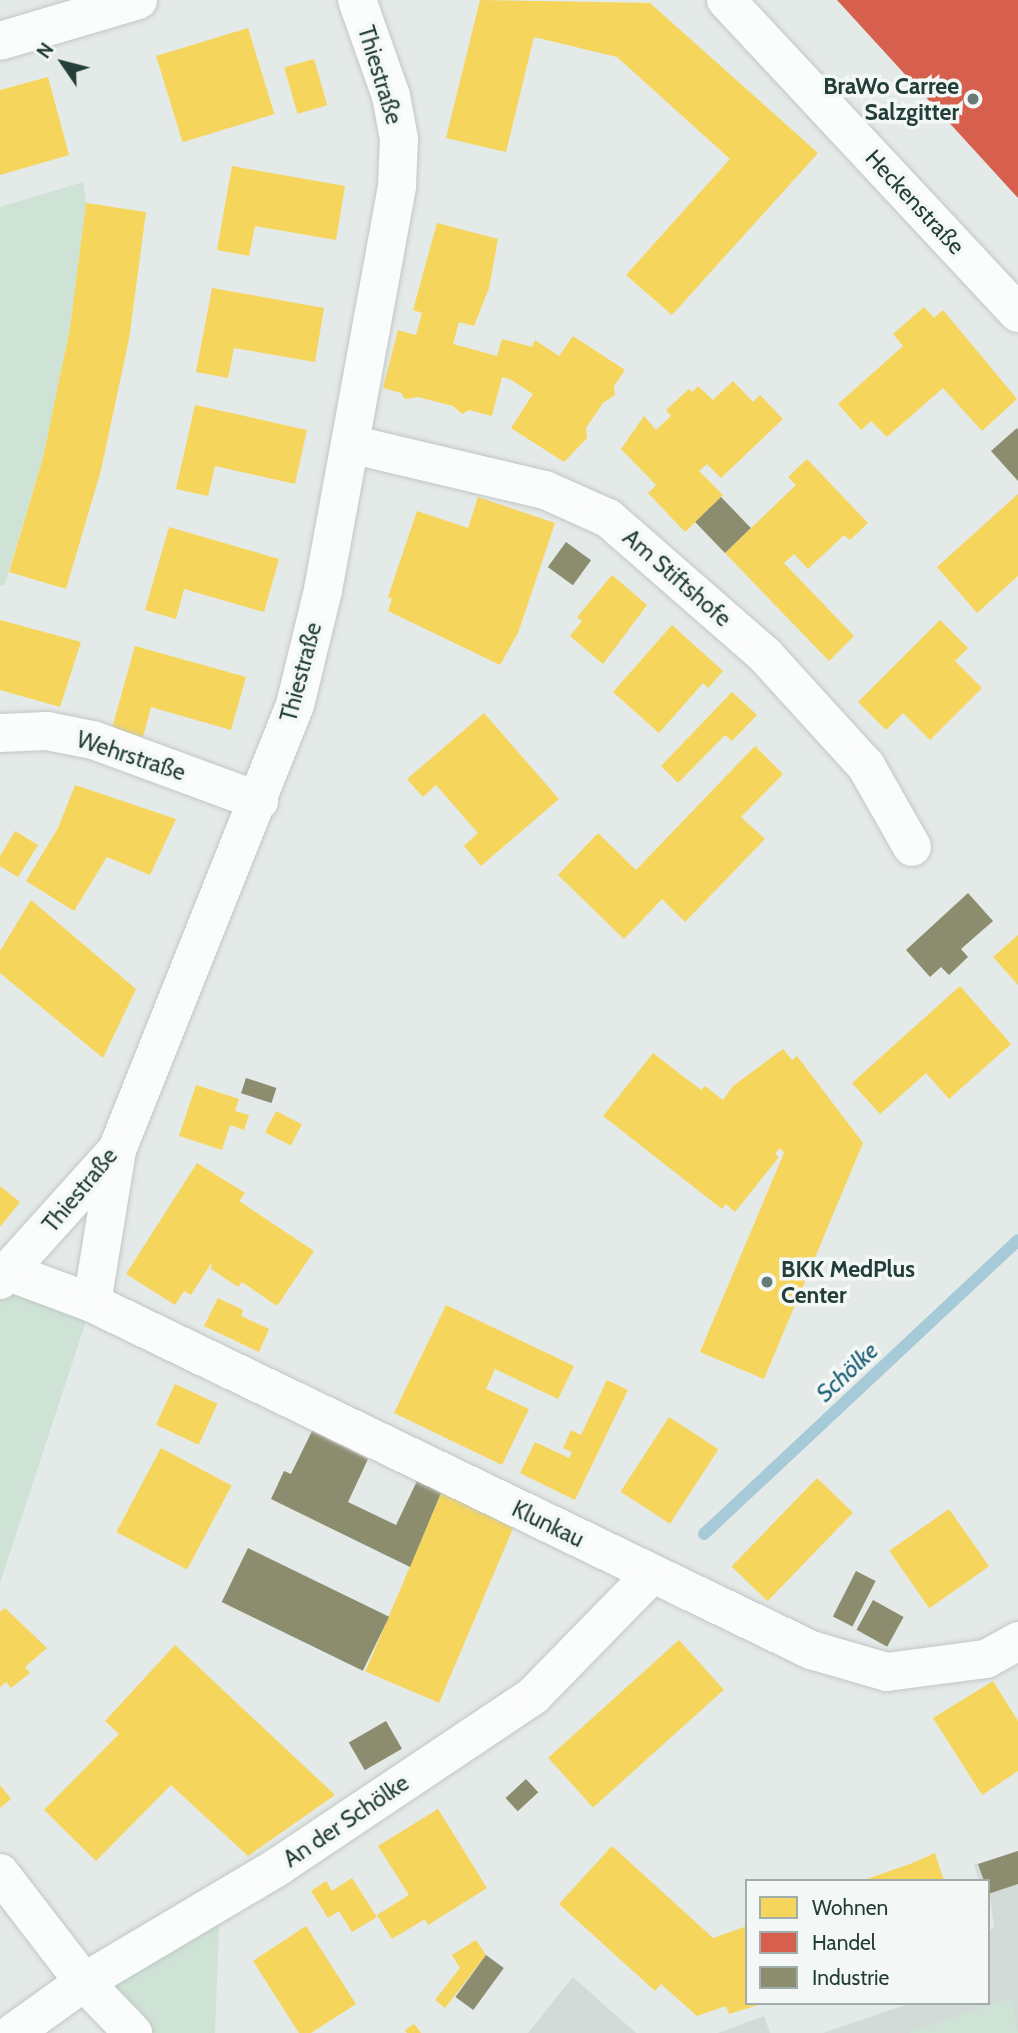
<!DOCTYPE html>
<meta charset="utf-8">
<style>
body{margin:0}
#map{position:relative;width:1018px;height:2033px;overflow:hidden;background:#e4eae8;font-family:Cabin,sans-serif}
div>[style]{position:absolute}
.built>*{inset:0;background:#d2dbd8}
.green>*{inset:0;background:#cee3d6}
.homes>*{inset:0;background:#f6d55c;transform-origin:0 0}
.shops>*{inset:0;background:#d6604d}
.industry>*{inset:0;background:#8c8c6e;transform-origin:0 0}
.stream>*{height:12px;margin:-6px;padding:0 6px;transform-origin:6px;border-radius:6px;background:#a6cad7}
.roads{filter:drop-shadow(0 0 2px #c1c7c5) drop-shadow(0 0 2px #c1c7c5)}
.minor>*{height:38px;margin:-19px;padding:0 19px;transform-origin:19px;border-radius:19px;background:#fbfcfc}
.dots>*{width:19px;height:19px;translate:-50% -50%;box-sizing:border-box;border:4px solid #f3f8f6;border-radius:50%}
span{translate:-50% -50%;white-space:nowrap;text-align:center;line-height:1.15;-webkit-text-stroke:7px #f3f8f6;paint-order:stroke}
.street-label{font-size:23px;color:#233d38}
.poi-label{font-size:23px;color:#233d38;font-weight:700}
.right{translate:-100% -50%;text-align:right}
.left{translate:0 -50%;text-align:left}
.water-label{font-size:24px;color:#1e5e77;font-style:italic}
.legend{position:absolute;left:745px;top:1879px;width:245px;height:126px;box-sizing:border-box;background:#f3f8f6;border:2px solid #a0adaa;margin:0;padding:9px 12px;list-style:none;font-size:21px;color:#233d38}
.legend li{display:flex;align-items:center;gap:14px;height:35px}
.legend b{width:35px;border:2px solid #a0adaa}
.north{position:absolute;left:28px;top:28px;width:70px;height:70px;-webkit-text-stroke:5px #f3f8f6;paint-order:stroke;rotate:305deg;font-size:19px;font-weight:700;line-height:28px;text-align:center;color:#233d38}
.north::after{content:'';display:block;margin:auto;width:24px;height:32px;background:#233d38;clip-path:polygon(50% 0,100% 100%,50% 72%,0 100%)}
</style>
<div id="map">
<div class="built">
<i style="clip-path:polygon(1018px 1851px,1018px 2033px,823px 2033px,911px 2003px,988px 2003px,988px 1930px,994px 1928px,988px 1881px,979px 1881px,974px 1865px)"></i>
<i style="clip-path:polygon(573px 1977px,636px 2033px,528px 2033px)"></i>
<i style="clip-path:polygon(764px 2016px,770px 2033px,718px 2033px)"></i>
</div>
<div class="green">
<i style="clip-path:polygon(83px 182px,86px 203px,70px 328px,43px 458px,4px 586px,0 585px,0 207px)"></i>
<i style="clip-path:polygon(0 1280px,92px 1303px,0 1583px)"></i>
<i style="clip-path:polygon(220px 1901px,215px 2033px,133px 2033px,84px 1982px)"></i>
<i style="clip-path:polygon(1011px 1998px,1018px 2033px,908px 2033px)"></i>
</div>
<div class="homes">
<i style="clip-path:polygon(480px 0,650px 3px,818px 153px,672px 315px,626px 275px,730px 159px,617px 57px,534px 37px,506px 152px,446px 138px)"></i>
<i style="left:248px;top:28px;width:90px;height:96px;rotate:73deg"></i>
<i style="left:314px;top:59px;width:48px;height:31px;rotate:74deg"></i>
<i style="clip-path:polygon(48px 77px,69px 155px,0 175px,0 90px)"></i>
<i style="clip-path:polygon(232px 166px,345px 186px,336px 240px,255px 226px,249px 256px,217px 250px)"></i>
<i style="clip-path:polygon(86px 203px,146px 212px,129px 339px,101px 470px,66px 589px,9px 572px,43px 458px,70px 328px)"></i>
<i style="clip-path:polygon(437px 223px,498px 239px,489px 288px,474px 326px,459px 322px,453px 344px,497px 356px,502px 339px,532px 347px,535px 340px,559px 356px,573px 336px,625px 370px,614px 386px,615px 395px,603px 403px,586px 428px,587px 438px,564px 462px,511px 428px,533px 394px,510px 379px,502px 377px,492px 416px,469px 410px,462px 414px,453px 406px,418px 397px,405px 399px,401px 393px,383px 388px,398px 330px,416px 335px,422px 313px,413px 310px)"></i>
<i style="clip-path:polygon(212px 288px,324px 308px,315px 362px,234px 348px,228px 378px,196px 372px)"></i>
<i style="clip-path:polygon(924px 307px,934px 318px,943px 310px,1017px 399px,982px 431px,943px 388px,887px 437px,871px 421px,861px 430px,838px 404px,903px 346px,893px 334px)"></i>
<i style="clip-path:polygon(733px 381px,753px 402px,760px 395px,783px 419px,721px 478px,707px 464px,699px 471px,723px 495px,685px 532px,648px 493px,656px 485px,621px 449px,644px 416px,656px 430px,671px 416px,666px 410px,689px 389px,692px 392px,698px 386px,713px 400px)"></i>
<i style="clip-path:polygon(195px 405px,307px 430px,295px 484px,215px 466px,208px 496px,176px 489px)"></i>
<i style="clip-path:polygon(807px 459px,868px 523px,850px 540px,844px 535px,808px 569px,794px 554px,784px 563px,854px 636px,829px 661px,725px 553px,796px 485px,788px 477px)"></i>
<i style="clip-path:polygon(1018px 494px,1018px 576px,977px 613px,937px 567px)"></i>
<i style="clip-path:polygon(478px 497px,555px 523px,518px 633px,500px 665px,388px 611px,392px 599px,388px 597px,417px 511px,468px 528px)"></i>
<i style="clip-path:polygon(169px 527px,279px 559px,264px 612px,184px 589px,176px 619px,145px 610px)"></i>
<i style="clip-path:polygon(612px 575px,647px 605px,603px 664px,570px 636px,582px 621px,577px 617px)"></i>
<i style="clip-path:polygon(0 620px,81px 642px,60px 707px,0 690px)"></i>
<i style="clip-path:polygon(940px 620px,968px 648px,955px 661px,982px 688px,930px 740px,903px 713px,886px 730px,858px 702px)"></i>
<i style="clip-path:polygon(672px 625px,723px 671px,708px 688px,703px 683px,659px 733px,613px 692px)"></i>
<i style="clip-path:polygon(135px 646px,246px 677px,231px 730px,151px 707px,143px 737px,112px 728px)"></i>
<i style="clip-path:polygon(732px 692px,757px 715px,732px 741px,725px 735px,678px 783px,661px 766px)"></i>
<i style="clip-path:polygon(484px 713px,559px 799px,481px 866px,464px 846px,478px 833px,436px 785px,423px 797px,407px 779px)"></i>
<i style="clip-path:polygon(755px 746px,783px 774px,741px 817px,765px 839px,685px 922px,662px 899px,624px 939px,558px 875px,598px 833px,636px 870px)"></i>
<i style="clip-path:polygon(75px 785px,176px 819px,150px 875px,107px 857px,74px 911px,26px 881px,58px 828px)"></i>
<i style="clip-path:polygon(15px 831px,38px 845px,18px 877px,0 866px,0 856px)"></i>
<i style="clip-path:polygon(31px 900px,136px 989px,103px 1058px,0 973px,0 951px)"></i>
<i style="clip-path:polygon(1018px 935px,1018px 985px,993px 957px)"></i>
<i style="clip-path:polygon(960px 986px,1011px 1044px,949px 1099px,926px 1073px,880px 1114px,852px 1083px)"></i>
<i style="clip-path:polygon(783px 1049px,792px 1060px,797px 1056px,863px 1143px,764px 1379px,700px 1352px,784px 1153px,780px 1148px,775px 1154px,779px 1157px,735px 1212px,726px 1204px,722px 1209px,603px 1116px,653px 1053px,701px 1090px,705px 1086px,723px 1100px,733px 1086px)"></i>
<i style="clip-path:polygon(196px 1085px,239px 1099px,235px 1111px,249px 1115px,244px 1130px,230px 1125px,222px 1150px,179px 1136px)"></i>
<i style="left:276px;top:1111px;width:29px;height:24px;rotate:27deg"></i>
<i style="clip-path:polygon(197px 1163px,245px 1193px,239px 1201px,314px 1251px,277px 1306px,242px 1282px,238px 1287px,211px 1269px,212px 1262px,191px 1295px,184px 1291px,175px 1305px,126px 1274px)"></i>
<i style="clip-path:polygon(0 1186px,20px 1202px,0 1227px)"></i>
<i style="clip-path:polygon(218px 1298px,243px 1310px,241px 1316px,269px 1329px,259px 1352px,204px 1326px)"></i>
<i style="clip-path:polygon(446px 1305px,574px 1366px,558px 1399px,495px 1369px,486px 1389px,529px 1409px,502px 1465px,394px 1413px)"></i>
<i style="clip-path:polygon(607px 1380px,628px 1390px,575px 1500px,520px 1473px,535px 1442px,569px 1458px,572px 1452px,563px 1448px,571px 1430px,581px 1435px)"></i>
<i style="left:175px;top:1384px;width:47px;height:45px;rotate:25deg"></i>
<i style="left:669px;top:1417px;width:59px;height:89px;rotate:33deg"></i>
<i style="left:161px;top:1448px;width:80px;height:95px;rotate:28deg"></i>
<i style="left:817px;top:1478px;width:50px;height:123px;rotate:44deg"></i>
<i style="left:442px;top:1491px;width:80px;height:196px;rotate:23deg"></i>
<i style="left:949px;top:1509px;width:70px;height:73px;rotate:55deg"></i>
<i style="clip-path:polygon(5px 1608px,47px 1648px,25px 1667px,30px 1673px,11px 1688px,6px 1682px,0 1687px,0 1612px)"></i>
<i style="left:679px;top:1640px;width:67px;height:176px;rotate:48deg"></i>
<i style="clip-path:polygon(175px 1645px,335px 1795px,248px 1856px,171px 1785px,96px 1861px,44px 1810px,119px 1734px,105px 1721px)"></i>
<i style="clip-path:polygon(993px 1681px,1018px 1721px,1018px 1771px,982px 1795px,933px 1718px)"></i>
<i style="clip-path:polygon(0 1785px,11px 1799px,0 1808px)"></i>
<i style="clip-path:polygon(438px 1809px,487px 1888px,428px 1925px,425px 1919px,392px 1939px,377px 1915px,409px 1895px,378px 1846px)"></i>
<i style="clip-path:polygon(612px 1846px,713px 1938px,747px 1926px,747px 2003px,761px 2004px,729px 2014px,726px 2006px,697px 2016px,661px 1984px,655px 1991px,559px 1904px)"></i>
<i style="clip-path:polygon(935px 1853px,944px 1881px,861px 1881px,910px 1864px)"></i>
<i style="clip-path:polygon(352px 1878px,377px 1917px,352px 1932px,339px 1911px,328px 1918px,311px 1891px,326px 1881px,332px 1891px)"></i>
<i style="clip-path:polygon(306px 1926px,356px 2004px,311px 2033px,299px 2033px,253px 1961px)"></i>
<i style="clip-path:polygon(476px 1940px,486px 1955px,445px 2008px,435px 2000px,460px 1968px,452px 1955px)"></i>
<i style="clip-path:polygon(414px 2024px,421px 2033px,407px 2033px,405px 2030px)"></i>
</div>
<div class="shops">
<i style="clip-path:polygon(837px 0,1018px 0,1018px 198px)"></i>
</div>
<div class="industry">
<i style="clip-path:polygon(1017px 428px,1018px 430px,1018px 481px,991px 451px)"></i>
<i style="left:721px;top:497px;width:43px;height:36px;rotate:46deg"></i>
<i style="left:566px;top:542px;width:31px;height:31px;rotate:36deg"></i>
<i style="clip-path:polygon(968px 893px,993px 921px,961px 949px,968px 957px,949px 975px,941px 967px,930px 977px,906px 950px)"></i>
<i style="left:246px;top:1078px;width:32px;height:16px;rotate:18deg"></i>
<i style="clip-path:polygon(312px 1431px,368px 1459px,348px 1502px,396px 1525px,417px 1481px,441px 1493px,410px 1567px,271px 1499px,284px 1471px,291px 1474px)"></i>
<i style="left:248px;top:1548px;width:157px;height:60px;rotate:26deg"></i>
<i style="left:856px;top:1571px;width:22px;height:51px;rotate:27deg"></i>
<i style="left:873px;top:1600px;width:35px;height:34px;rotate:29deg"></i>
<i style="left:386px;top:1721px;width:32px;height:43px;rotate:60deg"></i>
<i style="left:526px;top:1779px;width:18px;height:28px;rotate:47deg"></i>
<i style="clip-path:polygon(1018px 1851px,1018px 1884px,988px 1894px,988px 1881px,984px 1881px,978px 1864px)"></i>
<i style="left:486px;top:1955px;width:22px;height:52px;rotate:36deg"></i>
</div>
<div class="stream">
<i style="left:704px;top:1534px;width:430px;rotate:-43.1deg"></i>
</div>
<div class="roads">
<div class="minor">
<i style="left:726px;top:0;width:428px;rotate:47deg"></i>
<i style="left:0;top:41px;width:144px;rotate:-16.5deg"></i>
<i style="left:350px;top:444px;width:200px;rotate:13.3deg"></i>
<i style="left:545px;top:490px;width:69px;rotate:24deg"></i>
<i style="left:608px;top:518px;width:208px;rotate:41.1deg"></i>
<i style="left:765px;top:655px;width:150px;rotate:47.7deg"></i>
<i style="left:866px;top:766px;width:93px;rotate:60.4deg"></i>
<i style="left:0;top:733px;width:47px;rotate:-2.4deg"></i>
<i style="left:47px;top:731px;width:47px;rotate:11.1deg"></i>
<i style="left:93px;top:740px;width:177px;rotate:20.2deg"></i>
<i style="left:9px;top:1272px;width:89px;rotate:20.5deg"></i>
<i style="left:92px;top:1303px;width:798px;rotate:25.76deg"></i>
<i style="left:811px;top:1650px;width:79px;rotate:16.1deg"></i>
<i style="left:887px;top:1672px;width:100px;rotate:-7.5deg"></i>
<i style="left:986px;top:1659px;width:37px;rotate:-29deg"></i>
<i style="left:0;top:1280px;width:175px;rotate:-48deg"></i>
<i style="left:117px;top:1150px;width:479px;rotate:-68.2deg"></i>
<i style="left:295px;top:705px;width:118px;rotate:-76.3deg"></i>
<i style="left:323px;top:590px;width:411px;rotate:-79.6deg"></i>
<i style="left:397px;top:186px;width:47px;rotate:-87.6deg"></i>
<i style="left:399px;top:139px;width:44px;rotate:-100.5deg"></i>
<i style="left:391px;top:96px;width:102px;rotate:-109.5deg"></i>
<i style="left:92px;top:1303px;width:155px;rotate:-80.7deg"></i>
<i style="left:0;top:1873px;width:138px;rotate:52.4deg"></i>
<i style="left:84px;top:1982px;width:71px;rotate:46.1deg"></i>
<i style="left:13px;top:2033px;width:87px;rotate:-35.7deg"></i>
<i style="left:84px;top:1982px;width:227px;rotate:-30.7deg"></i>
<i style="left:279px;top:1866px;width:306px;rotate:-33.8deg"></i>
<i style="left:533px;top:1696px;width:170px;rotate:-45.7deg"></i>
</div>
</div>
<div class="dots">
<i style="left:973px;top:99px;background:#677a76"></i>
<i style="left:767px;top:1282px;background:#677a76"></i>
</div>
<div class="street-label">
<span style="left:380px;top:75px;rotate:73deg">Thiestraße</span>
<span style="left:915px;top:202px;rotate:47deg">Heckenstraße</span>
<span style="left:677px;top:578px;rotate:41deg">Am Stiftshofe</span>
<span style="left:301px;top:672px;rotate:-75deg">Thiestraße</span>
<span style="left:131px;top:756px;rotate:18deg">Wehrstraße</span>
<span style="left:80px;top:1190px;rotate:-50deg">Thiestraße</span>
<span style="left:548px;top:1524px;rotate:26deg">Klunkau</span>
<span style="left:346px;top:1821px;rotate:-34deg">An der Schölke</span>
</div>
<div class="poi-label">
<span class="right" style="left:959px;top:99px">BraWo Carree<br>Salzgitter</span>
<span class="left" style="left:781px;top:1282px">BKK MedPlus<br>Center</span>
</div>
<div class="water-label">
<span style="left:847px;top:1372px;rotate:-43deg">Schölke</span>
</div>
<ul class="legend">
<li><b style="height:19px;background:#f6d55c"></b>Wohnen</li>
<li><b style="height:19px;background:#d6604d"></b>Handel</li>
<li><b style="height:19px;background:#8c8c6e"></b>Industrie</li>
</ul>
<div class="north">N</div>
</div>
